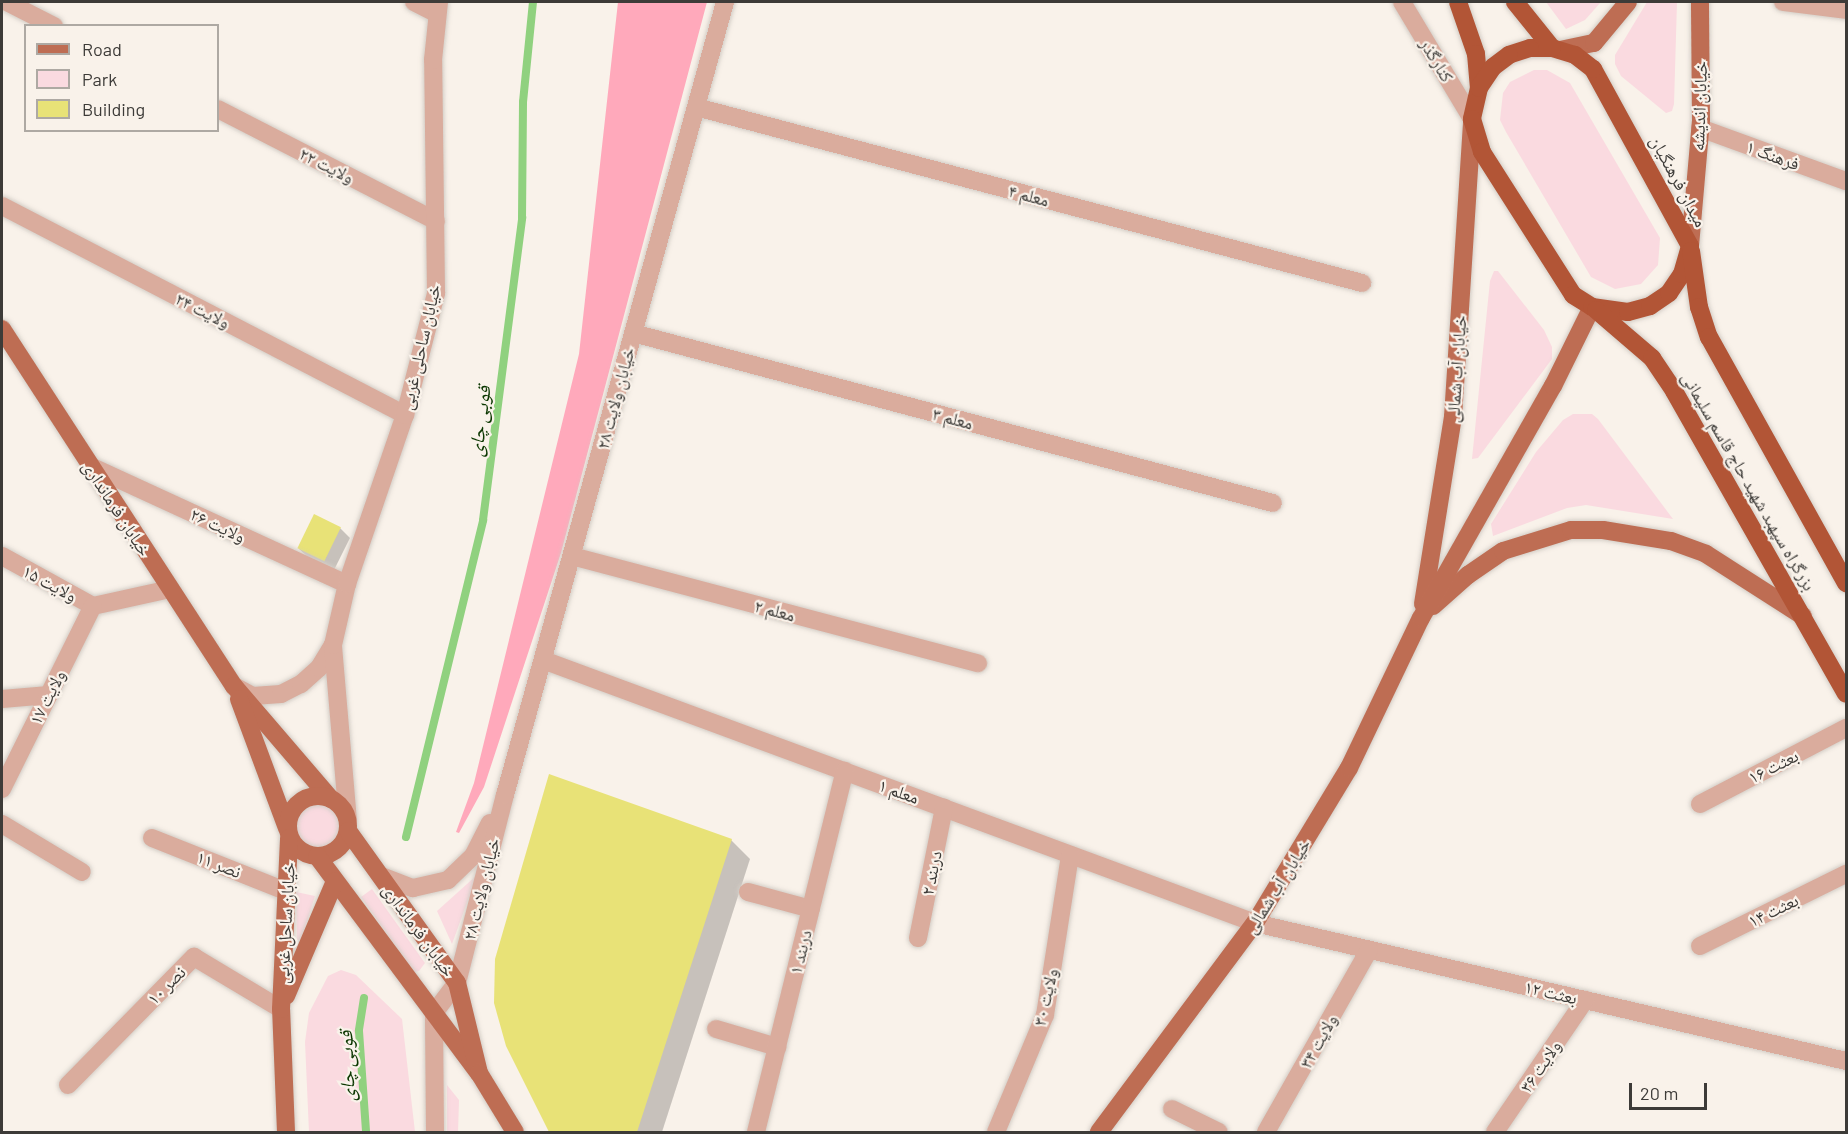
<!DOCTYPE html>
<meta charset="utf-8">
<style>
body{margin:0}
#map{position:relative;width:1848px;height:1134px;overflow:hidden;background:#f9f2ea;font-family:Barlow,"Noto Naskh Arabic",sans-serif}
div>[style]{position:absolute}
.green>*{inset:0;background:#fadae0}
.round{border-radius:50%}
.forest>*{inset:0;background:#ffa9bb}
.shadow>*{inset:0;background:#0003}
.stream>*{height:8px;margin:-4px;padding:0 4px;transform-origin:4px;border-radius:4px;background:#90d17f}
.building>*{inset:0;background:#e8e277;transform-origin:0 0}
.roads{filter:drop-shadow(0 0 2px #d3cdc6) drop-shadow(0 0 2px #d3cdc6)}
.minor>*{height:18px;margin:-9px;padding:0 9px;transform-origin:9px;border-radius:9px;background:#daac9d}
.major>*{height:18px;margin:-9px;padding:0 9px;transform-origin:9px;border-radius:9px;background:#be6d53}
.major>.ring{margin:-9px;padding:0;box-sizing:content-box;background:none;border:18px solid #be6d53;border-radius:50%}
.highway>*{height:18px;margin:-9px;padding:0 9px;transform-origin:9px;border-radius:9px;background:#b25536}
span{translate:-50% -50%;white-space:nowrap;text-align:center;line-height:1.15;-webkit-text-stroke:4.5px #f9f2ea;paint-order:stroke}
.street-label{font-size:18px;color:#3d3b38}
.water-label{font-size:20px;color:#0b3700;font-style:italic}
.frame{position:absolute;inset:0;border:3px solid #3d3b38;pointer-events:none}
.legend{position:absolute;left:24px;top:24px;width:195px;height:108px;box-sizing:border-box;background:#f9f2ea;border:2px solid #aea9a3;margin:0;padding:8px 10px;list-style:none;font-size:18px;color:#3d3b38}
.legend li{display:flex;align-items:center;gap:12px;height:30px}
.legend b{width:30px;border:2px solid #aea9a3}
.scale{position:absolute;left:1629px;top:1083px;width:78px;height:27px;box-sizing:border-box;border:3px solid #3d3b38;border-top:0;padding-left:8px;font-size:18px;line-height:21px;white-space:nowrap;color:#3d3b38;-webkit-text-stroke:4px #f9f2ea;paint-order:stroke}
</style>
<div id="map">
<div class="green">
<i style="clip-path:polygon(1546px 2px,1601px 2px,1585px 20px,1566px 29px)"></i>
<i style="clip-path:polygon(1647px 2px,1677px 2px,1674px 104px,1672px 111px,1666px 113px,1621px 76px,1615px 64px,1615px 55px)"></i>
<i style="clip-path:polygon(1534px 70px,1547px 70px,1570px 83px,1660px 238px,1658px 265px,1641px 284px,1615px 289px,1591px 277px,1506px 132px,1500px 120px,1503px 93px,1510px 82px)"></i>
<i style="clip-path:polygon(1494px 271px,1498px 271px,1544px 330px,1552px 347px,1552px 359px,1478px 458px,1472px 459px,1490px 281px)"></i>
<i style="clip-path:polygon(1573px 414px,1592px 414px,1598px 419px,1673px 519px,1586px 505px,1567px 508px,1493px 536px,1491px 524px,1536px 452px,1563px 420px)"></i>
<i class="round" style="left:295px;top:803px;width:46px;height:46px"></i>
<i style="clip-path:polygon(477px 875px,452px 944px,437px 911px)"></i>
<i style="clip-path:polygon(372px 889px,425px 963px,419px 971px,414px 972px,361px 897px)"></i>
<i style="clip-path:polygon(296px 892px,315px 896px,301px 940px,297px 940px)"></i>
<i style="clip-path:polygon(341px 970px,356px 975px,402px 1019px,415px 1132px,309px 1132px,305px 1042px,309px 1013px,328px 976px)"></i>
<i style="clip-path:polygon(447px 1085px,459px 1100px,458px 1132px,447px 1132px)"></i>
</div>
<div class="forest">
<i style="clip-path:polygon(618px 2px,707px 2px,561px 553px,484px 787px,459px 833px,456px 832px,474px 783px,579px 354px)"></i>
</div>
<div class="shadow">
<i style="clip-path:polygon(340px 528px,350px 538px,334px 570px,309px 558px,299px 549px)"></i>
<i style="clip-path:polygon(731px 840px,750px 859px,662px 1132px,551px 1132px,508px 1045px)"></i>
</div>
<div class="stream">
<i style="left:406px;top:837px;width:326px;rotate:-76.3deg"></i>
<i style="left:483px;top:520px;width:305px;rotate:-82.6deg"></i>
<i style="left:522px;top:218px;width:116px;rotate:-89.5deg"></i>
<i style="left:523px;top:102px;width:100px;rotate:-84.3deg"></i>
<i style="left:364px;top:998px;width:33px;rotate:99deg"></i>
<i style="left:359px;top:1031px;width:101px;rotate:86deg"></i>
</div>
<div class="building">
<i style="left:314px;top:514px;width:30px;height:38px;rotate:26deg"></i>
<i style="clip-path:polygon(549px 774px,732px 839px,637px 1132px,549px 1132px,506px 1046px,494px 1003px,495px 959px)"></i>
</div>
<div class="roads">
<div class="minor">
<i style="left:7px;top:2px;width:53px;rotate:27.1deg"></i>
<i style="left:414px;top:2px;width:25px;rotate:27deg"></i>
<i style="left:1402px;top:2px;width:136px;rotate:59.1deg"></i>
<i style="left:1783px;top:2px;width:64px;rotate:7.2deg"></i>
<i style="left:696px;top:107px;width:689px;rotate:14.8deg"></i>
<i style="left:218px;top:109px;width:245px;rotate:27.2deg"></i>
<i style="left:1700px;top:128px;width:155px;rotate:20deg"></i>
<i style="left:2px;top:206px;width:454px;rotate:27.4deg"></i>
<i style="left:633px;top:333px;width:662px;rotate:14.88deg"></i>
<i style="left:90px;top:466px;width:283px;rotate:24.7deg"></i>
<i style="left:2px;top:556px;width:104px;rotate:28.8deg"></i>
<i style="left:93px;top:606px;width:79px;rotate:-12.4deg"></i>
<i style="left:572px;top:556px;width:420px;rotate:14.8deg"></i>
<i style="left:543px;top:660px;width:759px;rotate:20.27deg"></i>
<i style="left:1255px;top:923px;width:607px;rotate:13.14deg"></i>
<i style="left:234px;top:686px;width:21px;rotate:28deg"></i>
<i style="left:253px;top:696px;width:28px;rotate:-4deg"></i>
<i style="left:281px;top:694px;width:22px;rotate:-27deg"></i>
<i style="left:301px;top:684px;width:24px;rotate:-42deg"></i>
<i style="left:319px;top:668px;width:27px;rotate:-59deg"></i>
<i style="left:2px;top:699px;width:47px;rotate:-4.9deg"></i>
<i style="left:2px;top:789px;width:204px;rotate:-63.6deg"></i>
<i style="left:1700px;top:804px;width:165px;rotate:-27.5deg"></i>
<i style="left:348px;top:821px;width:177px;rotate:-94.9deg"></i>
<i style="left:333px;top:645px;width:63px;rotate:-77.1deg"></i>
<i style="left:347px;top:584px;width:179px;rotate:-71.1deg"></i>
<i style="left:405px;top:415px;width:126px;rotate:-75.7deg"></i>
<i style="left:436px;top:293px;width:233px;rotate:-90.7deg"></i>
<i style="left:433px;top:60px;width:58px;rotate:-84.1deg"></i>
<i style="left:2px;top:824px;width:93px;rotate:31deg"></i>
<i style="left:152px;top:838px;width:144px;rotate:21.6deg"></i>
<i style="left:381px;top:876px;width:34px;rotate:21deg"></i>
<i style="left:413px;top:888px;width:36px;rotate:-13deg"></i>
<i style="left:448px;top:880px;width:35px;rotate:-44deg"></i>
<i style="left:473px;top:856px;width:37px;rotate:-63deg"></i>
<i style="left:748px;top:892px;width:65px;rotate:15.1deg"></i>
<i style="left:918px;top:938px;width:133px;rotate:-78.7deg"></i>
<i style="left:1700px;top:946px;width:163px;rotate:-26.3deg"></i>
<i style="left:716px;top:1029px;width:64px;rotate:16.4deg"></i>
<i style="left:68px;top:1085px;width:180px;rotate:-45.5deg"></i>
<i style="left:194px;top:957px;width:101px;rotate:30.9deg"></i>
<i style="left:1172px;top:1109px;width:52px;rotate:26.1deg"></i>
<i style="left:435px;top:1132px;width:119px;rotate:-90.5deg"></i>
<i style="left:434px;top:1013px;width:38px;rotate:-53deg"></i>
<i style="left:457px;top:983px;width:194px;rotate:-75.7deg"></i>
<i style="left:505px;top:795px;width:823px;rotate:-74.49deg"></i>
<i style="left:756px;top:1132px;width:372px;rotate:-76.2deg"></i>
<i style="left:996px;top:1132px;width:127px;rotate:-67.3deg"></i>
<i style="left:1045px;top:1015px;width:162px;rotate:-81.1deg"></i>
<i style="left:1266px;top:1132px;width:209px;rotate:-60.5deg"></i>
<i style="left:1495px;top:1132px;width:160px;rotate:-55.7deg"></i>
</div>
<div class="major">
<i style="left:1560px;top:50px;width:35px;rotate:-12deg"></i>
<i style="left:1594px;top:43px;width:53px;rotate:-50.3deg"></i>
<i style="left:1690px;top:246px;width:125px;rotate:-85deg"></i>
<i style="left:1701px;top:121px;width:119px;rotate:-90.5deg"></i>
<i style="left:2px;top:329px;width:426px;rotate:57deg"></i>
<i style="left:234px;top:686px;width:149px;rotate:49.4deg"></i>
<i style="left:1423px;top:604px;width:189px;rotate:-80.9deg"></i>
<i style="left:1453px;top:417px;width:296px;rotate:-86.3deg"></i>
<i style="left:1433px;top:606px;width:47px;rotate:-41.5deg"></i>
<i style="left:1468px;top:575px;width:42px;rotate:-34.4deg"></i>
<i style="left:1503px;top:551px;width:71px;rotate:-17.2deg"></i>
<i style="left:1571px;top:530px;width:32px"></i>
<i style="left:1603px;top:530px;width:69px;rotate:9.2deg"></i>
<i style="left:1671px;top:541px;width:37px;rotate:20deg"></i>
<i style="left:1706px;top:554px;width:115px;rotate:32.6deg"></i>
<i style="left:239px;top:699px;width:138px;rotate:69.6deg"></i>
<i class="ring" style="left:288px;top:796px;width:42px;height:42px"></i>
<i style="left:317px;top:856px;width:271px;rotate:53.3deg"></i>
<i style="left:479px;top:1073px;width:93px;rotate:-103.7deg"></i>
<i style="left:457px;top:983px;width:187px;rotate:-125.6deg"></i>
<i style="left:286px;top:996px;width:125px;rotate:-66.9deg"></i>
<i style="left:479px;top:1073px;width:69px;rotate:58.6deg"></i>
<i style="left:286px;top:1132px;width:123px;rotate:-92.3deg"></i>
<i style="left:281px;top:1009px;width:171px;rotate:-87.3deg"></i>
<i style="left:1099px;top:1132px;width:261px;rotate:-53.3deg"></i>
<i style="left:1255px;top:923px;width:181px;rotate:-58.8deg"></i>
<i style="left:1349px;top:768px;width:166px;rotate:-64.4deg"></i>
<i style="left:1421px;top:618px;width:267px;rotate:-60.4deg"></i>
<i style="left:1553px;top:386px;width:88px;rotate:-63.7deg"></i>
</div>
<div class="highway">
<i style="left:1458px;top:2px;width:55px;rotate:70.9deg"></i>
<i style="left:1476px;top:54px;width:34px;rotate:85deg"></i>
<i style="left:1479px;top:88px;width:32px;rotate:103deg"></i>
<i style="left:1472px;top:119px;width:34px;rotate:73deg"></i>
<i style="left:1482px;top:152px;width:169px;rotate:57.5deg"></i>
<i style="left:1573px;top:295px;width:22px;rotate:32deg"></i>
<i style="left:1592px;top:307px;width:36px;rotate:8deg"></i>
<i style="left:1628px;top:312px;width:23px;rotate:-15deg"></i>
<i style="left:1650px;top:306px;width:23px;rotate:-34deg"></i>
<i style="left:1669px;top:293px;width:23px;rotate:-56deg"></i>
<i style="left:1682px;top:274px;width:29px;rotate:-74deg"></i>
<i style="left:1690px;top:246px;width:202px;rotate:-118.7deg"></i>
<i style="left:1593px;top:69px;width:23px;rotate:-142deg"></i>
<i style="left:1575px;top:55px;width:24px;rotate:-163deg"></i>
<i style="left:1552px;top:48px;width:22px;rotate:180deg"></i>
<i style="left:1530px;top:48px;width:22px;rotate:162deg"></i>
<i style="left:1509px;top:55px;width:20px;rotate:143deg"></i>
<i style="left:1493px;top:67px;width:25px;rotate:124deg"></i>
<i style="left:1515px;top:2px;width:59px;rotate:51.2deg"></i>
<i style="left:1691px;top:251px;width:57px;rotate:81.9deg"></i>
<i style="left:1699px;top:307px;width:32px;rotate:72deg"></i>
<i style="left:1709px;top:337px;width:282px;rotate:60.9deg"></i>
<i style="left:1596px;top:310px;width:74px;rotate:40.6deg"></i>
<i style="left:1652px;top:358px;width:40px;rotate:56deg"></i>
<i style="left:1674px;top:391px;width:348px;rotate:60.4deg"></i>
</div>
</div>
<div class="street-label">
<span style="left:1437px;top:60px;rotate:59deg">کنارگذر</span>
<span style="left:1699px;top:106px;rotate:-88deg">خیابان اندیشه</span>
<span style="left:1773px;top:155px;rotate:20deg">فرهنگ ۱</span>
<span style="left:327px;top:165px;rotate:27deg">ولایت ۲۲</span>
<span style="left:1679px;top:181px;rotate:62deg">میدان فرهنگیان</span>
<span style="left:1029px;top:195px;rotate:15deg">معلم ۴</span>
<span style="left:203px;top:310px;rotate:27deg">ولایت ۲۴</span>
<span style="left:420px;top:347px;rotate:-77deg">خیابان ساحلی غربی</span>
<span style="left:1456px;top:369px;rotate:-86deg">خیابان آب شمالی</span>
<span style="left:615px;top:398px;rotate:-75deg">خیابان ولایت ۲۸</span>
<span style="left:953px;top:418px;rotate:15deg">معلم ۳</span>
<span style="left:1749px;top:481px;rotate:60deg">بزرگراه سپهبد شهید حاج قاسم سلیمانی</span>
<span style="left:117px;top:508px;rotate:57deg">خیابان فرمانداری</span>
<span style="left:218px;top:525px;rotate:25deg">ولایت ۲۶</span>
<span style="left:50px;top:583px;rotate:28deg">ولایت ۱۵</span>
<span style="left:775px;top:610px;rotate:15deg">معلم ۲</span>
<span style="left:47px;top:697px;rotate:-63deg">ولایت ۱۷</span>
<span style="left:1773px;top:766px;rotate:-27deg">بعثت ۱۶</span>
<span style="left:899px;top:791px;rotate:20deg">معلم ۱</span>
<span style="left:219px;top:864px;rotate:21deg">نصر ۱۱</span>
<span style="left:931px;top:873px;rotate:-79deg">دربند ۲</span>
<span style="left:1277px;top:886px;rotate:-58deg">خیابان آب شمالی</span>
<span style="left:481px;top:889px;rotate:-76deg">خیابان ولایت ۲۸</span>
<span style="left:1773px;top:910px;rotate:-26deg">بعثت ۱۴</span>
<span style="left:285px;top:923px;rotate:-87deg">خیابان ساحل غربی</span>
<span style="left:419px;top:930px;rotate:54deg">خیابان فرمانداری</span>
<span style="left:800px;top:952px;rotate:-76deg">دربند ۱</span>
<span style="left:166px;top:985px;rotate:-45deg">نصر ۱۰</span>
<span style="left:1551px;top:992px;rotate:13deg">بعثت ۱۲</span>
<span style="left:1045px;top:997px;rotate:-77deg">ولایت ۳۰</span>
<span style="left:1318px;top:1041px;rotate:-61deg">ولایت ۳۴</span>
<span style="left:1540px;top:1066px;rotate:-56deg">ولایت ۳۶</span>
</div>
<div class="water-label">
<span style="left:479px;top:421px;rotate:-83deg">قوبی چای</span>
<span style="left:346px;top:1066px;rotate:-92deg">قوبی چای</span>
</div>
<div class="frame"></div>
<ul class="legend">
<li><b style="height:8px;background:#be6d53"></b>Road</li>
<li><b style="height:16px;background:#fadae0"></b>Park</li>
<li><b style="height:16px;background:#e8e277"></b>Building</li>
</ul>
<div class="scale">20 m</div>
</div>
